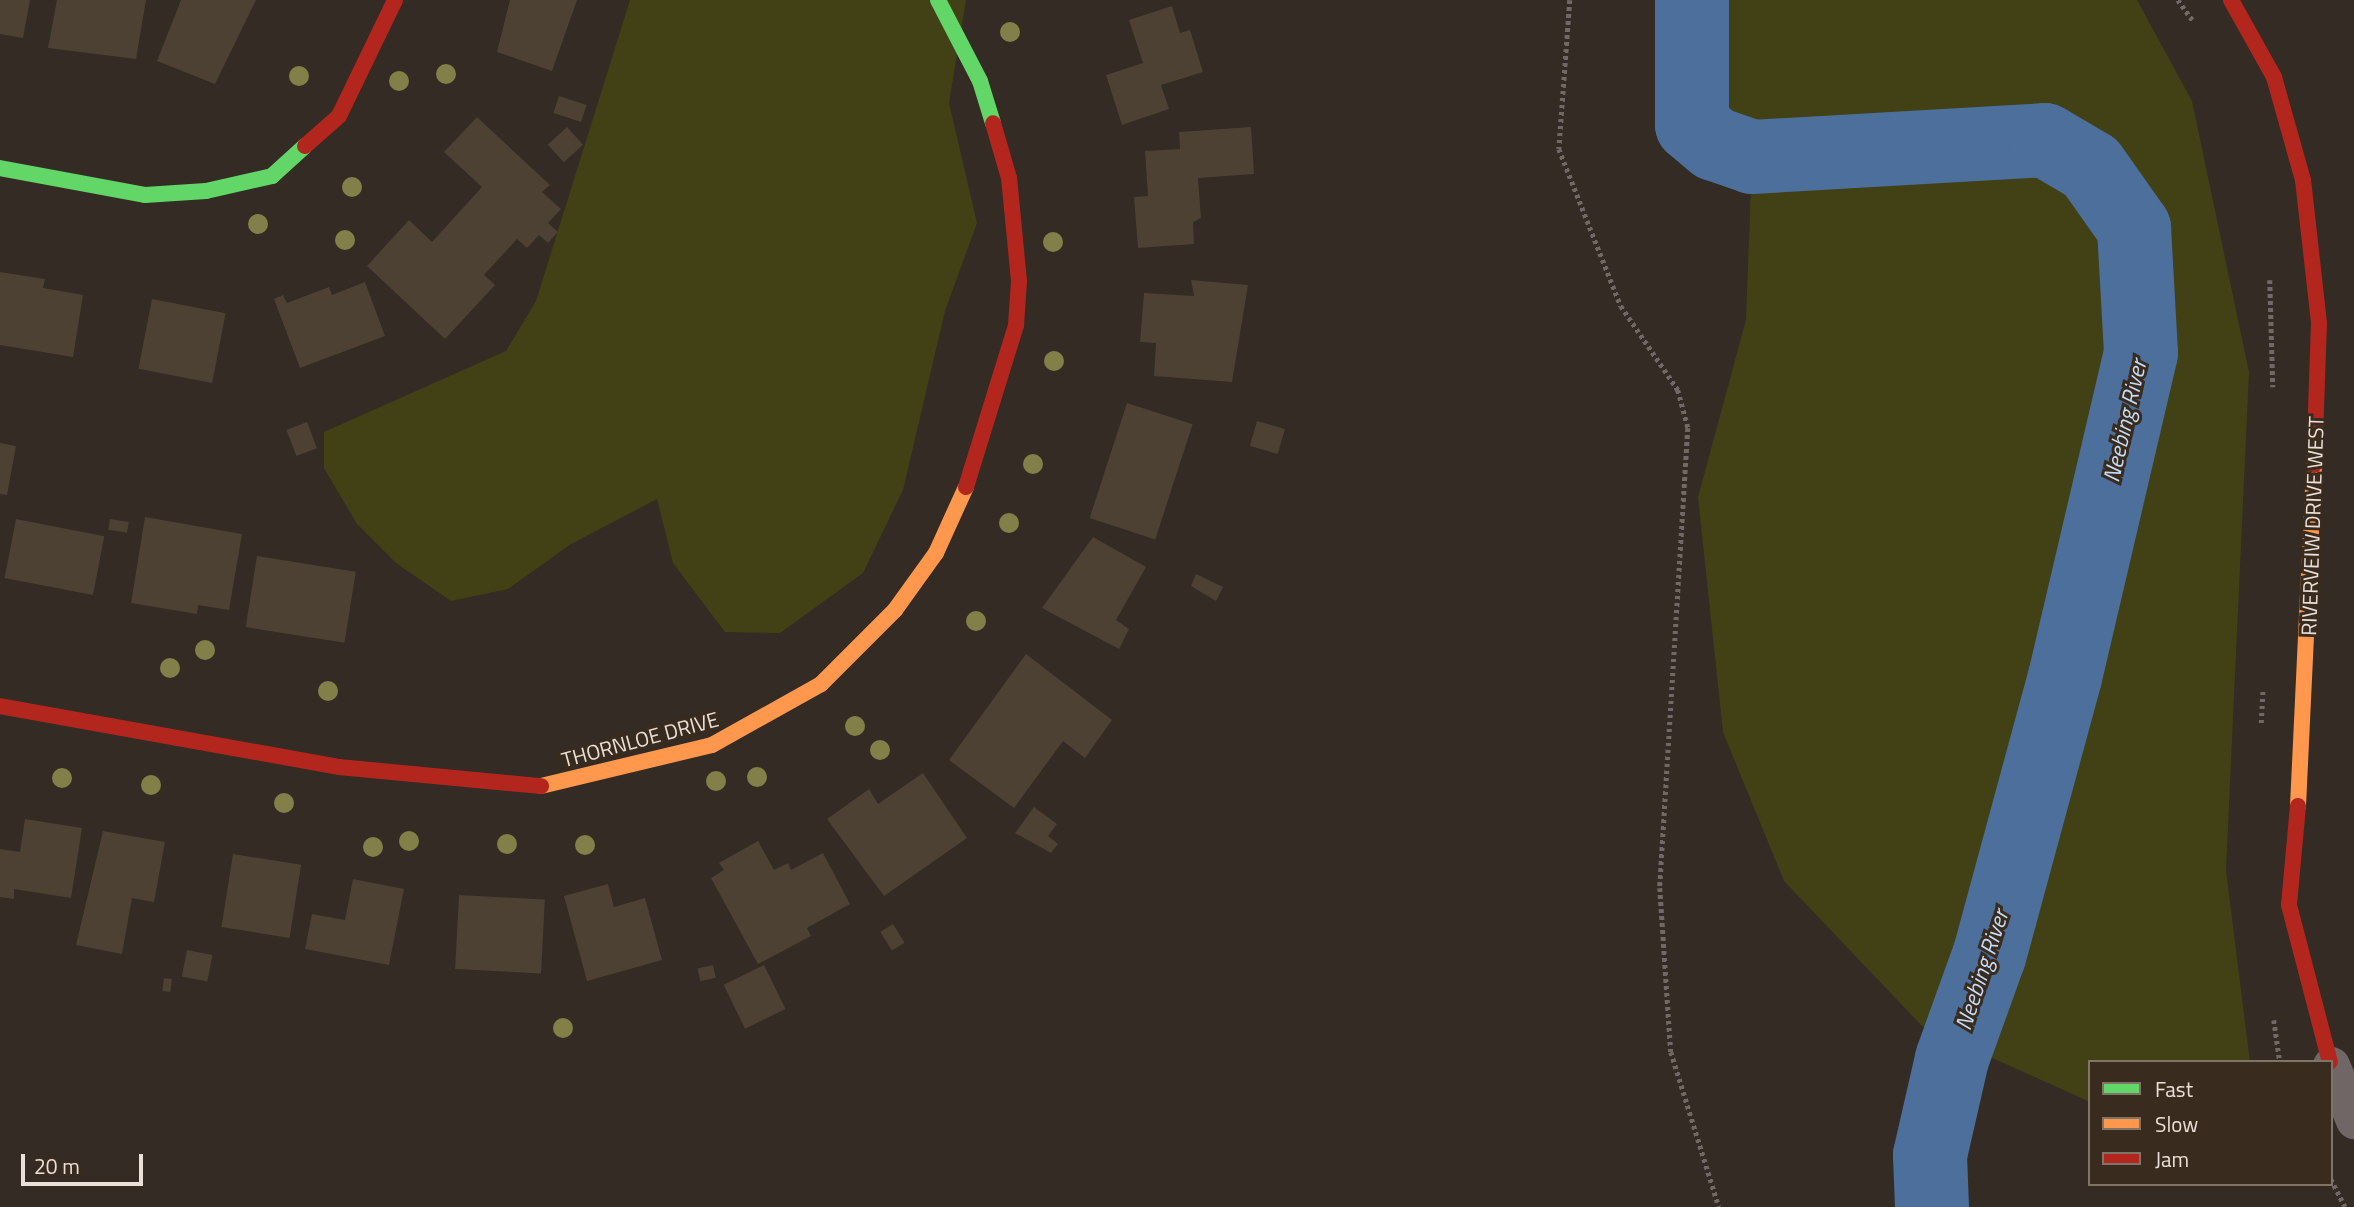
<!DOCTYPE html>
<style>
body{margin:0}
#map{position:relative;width:2354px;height:1207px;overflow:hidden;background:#332b24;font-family:"Titillium Web",sans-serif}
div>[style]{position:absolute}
.green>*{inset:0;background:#414115}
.river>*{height:74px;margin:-37px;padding:0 37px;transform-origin:37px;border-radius:37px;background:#4c6f9b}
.building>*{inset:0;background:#4c4133;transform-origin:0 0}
.path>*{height:4.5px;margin-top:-2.25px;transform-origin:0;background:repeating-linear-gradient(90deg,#716967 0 3.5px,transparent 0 7px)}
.street>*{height:37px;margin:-18.5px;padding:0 18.5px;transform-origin:18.5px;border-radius:18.5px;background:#706665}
.fast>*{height:16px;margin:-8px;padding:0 8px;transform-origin:8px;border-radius:8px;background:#63d668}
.slow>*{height:16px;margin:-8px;padding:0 8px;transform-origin:8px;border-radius:8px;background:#ff974d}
.jam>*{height:16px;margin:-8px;padding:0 8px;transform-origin:8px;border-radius:8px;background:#b3261e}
.trees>*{width:20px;height:20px;margin:-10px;border-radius:50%;background:#828048}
span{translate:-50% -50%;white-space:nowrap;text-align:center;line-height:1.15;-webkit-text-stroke:6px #392b1e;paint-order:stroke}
.street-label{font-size:21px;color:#eae0d8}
.water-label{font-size:23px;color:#c5dcfa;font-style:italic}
.legend{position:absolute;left:2088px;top:1060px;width:245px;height:126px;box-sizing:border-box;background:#392b1e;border:2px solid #807368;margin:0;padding:9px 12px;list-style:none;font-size:21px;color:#eae0d8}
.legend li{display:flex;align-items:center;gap:14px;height:35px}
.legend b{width:35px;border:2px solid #807368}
.scale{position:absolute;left:21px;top:1154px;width:122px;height:32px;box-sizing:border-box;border:4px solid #eae0d8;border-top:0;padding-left:9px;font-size:21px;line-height:24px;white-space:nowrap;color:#eae0d8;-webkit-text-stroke:5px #392b1e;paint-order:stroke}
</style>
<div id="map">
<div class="green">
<i style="clip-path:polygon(630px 0,966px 0,949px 103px,977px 223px,945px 311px,903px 490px,863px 573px,780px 633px,725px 632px,673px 563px,657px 499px,571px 544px,508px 589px,451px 601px,396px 563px,357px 524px,324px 468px,324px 432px,506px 351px,536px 301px)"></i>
<i style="clip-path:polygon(1678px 0,2137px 0,2192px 101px,2249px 372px,2226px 870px,2250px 1062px,2090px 1062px,2090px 1102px,1922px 1026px,1784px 881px,1723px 732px,1698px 497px,1746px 320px,1752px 158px,1674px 142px)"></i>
</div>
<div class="river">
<i style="left:1692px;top:0;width:125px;rotate:90deg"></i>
<i style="left:1692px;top:125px;width:30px;rotate:40deg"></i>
<i style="left:1715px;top:144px;width:39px;rotate:19deg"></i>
<i style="left:1752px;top:157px;width:293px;rotate:-3.3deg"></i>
<i style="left:2045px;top:140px;width:53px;rotate:30.4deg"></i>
<i style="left:2091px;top:167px;width:75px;rotate:54.8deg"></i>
<i style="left:2134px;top:228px;width:125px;rotate:86.8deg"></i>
<i style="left:2141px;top:353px;width:333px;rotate:103.2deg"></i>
<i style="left:2065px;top:677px;width:289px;rotate:105.2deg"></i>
<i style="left:1989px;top:956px;width:109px;rotate:109.8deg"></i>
<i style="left:1952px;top:1059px;width:98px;rotate:102.9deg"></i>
<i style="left:1930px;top:1155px;width:52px;rotate:87.8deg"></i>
</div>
<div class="building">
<i style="clip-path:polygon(0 0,30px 0,23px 38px,0 34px)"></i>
<i style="clip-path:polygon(57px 0,146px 0,136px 59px,48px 48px)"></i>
<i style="clip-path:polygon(181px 0,256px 0,215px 84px,157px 61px)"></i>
<i style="clip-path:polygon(510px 0,577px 0,552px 71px,497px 52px)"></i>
<i style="clip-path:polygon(1172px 6px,1180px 33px,1190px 30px,1203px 72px,1161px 85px,1169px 109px,1122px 125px,1106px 75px,1143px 63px,1129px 20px)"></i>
<i style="left:559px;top:96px;width:29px;height:18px;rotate:18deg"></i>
<i style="clip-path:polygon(477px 117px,550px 185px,542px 192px,561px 209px,548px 223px,558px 232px,548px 243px,539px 235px,527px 248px,517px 239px,484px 275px,495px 285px,445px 339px,367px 266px,409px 220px,432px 242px,482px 187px,444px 152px)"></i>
<i style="left:567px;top:127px;width:24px;height:26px;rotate:48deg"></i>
<i style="clip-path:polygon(1251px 127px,1254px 174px,1198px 178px,1201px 218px,1193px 222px,1194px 244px,1138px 248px,1134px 197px,1148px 196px,1145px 151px,1180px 149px,1179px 132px)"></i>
<i style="clip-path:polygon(0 272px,45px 279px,43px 288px,83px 295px,73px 357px,0 345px)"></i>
<i style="clip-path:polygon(1191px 280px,1248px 285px,1232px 382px,1154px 376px,1156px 343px,1140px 342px,1144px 293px,1194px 296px)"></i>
<i style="clip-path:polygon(365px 282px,385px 336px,300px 368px,274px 299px,283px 295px,287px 303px,329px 287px,332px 295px)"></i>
<i style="left:152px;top:299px;width:75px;height:71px;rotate:11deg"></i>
<i style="left:1127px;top:403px;width:69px;height:121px;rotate:18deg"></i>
<i style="left:1257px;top:421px;width:29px;height:26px;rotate:16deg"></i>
<i style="left:307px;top:422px;width:28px;height:22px;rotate:69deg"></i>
<i style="clip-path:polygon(0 443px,16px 446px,7px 495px,0 494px)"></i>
<i style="clip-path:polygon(145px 517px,242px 534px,229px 610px,198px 605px,197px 614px,131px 603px)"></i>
<i style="left:16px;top:519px;width:90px;height:60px;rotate:11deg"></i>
<i style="left:110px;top:519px;width:19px;height:11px;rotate:9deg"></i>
<i style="clip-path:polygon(1093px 537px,1146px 567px,1116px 620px,1129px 629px,1119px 649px,1042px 608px)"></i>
<i style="left:257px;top:556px;width:100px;height:72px;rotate:9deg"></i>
<i style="clip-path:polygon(1196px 574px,1223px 587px,1216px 601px,1191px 586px)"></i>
<i style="clip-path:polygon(1026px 654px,1112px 720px,1085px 758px,1063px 741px,1014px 808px,949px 760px)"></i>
<i style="clip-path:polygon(923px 773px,967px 838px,884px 896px,827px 819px,869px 789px,878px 804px)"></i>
<i style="clip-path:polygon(1034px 807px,1057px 824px,1048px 836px,1058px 844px,1051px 853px,1015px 833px)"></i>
<i style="clip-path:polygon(25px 819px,82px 828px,71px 898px,14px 889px,14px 899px,0 897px,0 849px,20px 852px)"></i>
<i style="clip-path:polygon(103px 831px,165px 842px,154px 902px,132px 898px,122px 954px,76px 945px)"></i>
<i style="clip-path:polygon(758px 841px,774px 870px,788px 863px,791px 870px,823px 853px,850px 904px,807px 928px,811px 936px,758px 964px,711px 878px,724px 870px,719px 863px)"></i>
<i style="left:233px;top:854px;width:69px;height:74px;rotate:9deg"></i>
<i style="clip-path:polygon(353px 879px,404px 889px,389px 965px,305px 949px,312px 914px,345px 920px)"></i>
<i style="clip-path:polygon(608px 884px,614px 907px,645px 898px,662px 960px,587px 981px,564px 896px)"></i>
<i style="left:459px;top:895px;width:86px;height:74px;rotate:3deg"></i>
<i style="left:893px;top:924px;width:22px;height:15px;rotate:58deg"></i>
<i style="left:187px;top:950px;width:26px;height:27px;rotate:11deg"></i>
<i style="left:713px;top:965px;width:13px;height:16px;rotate:77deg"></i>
<i style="left:764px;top:965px;width:49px;height:45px;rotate:64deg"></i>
<i style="left:164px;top:978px;width:8px;height:13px;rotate:7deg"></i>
</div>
<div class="path">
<i style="left:1570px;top:0;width:149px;rotate:94.2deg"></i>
<i style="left:1559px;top:149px;width:169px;rotate:68.5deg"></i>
<i style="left:1621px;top:306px;width:102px;rotate:55.8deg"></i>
<i style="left:1678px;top:390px;width:39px;rotate:75deg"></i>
<i style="left:1688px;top:428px;width:461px;rotate:93.5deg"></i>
<i style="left:1660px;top:888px;width:164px;rotate:86.2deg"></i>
<i style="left:1671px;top:1052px;width:162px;rotate:72.8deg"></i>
<i style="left:2178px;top:0;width:27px;rotate:54deg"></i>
<i style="left:2270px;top:280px;width:107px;rotate:88.4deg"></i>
<i style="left:2261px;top:723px;width:34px;rotate:-87deg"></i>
<i style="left:2274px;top:1020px;width:42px;rotate:81.9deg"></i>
<i style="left:2331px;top:1179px;width:31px;rotate:63deg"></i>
</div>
<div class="street">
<i style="left:2331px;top:1065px;width:60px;rotate:67.3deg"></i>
</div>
<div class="fast">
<i style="left:938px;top:0;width:91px;rotate:62.6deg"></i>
<i style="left:980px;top:81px;width:44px;rotate:72.8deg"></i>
<i style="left:0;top:168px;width:147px;rotate:10.5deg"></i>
<i style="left:145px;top:195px;width:61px;rotate:-3.8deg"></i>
<i style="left:206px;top:191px;width:68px;rotate:-12.8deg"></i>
<i style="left:272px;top:176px;width:45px;rotate:-42.3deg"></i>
</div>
<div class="slow">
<i style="left:541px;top:786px;width:176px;rotate:-13.5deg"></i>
<i style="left:712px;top:745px;width:125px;rotate:-29.2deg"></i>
<i style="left:821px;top:684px;width:105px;rotate:-45deg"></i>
<i style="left:895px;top:610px;width:70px;rotate:-54.3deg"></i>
<i style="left:936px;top:553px;width:72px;rotate:-65.6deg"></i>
<i style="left:2298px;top:806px;width:341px;rotate:-87.3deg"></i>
</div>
<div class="jam">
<i style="left:2231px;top:0;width:88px;rotate:60.8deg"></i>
<i style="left:2274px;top:77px;width:107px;rotate:74.3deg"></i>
<i style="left:2303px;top:180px;width:144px;rotate:83.6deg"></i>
<i style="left:2319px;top:323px;width:142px;rotate:92deg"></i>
<i style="left:305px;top:146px;width:45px;rotate:-41.4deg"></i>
<i style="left:339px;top:116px;width:129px;rotate:-64.2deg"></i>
<i style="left:966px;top:487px;width:170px;rotate:-72.8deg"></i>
<i style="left:1016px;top:325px;width:44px;rotate:-86.1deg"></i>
<i style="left:1019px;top:281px;width:103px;rotate:-95.5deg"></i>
<i style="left:1009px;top:178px;width:57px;rotate:-106.2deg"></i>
<i style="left:0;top:706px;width:344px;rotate:10.2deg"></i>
<i style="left:339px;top:767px;width:203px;rotate:5.4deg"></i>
<i style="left:2298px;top:806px;width:99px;rotate:95.2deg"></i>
<i style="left:2289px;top:905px;width:162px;rotate:75.4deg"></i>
</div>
<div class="trees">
<i style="left:1010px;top:32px"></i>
<i style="left:446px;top:74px"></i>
<i style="left:299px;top:76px"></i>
<i style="left:399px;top:81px"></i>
<i style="left:352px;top:187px"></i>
<i style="left:258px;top:224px"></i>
<i style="left:345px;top:240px"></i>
<i style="left:1053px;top:242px"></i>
<i style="left:1054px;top:361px"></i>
<i style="left:1033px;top:464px"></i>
<i style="left:1009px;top:523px"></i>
<i style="left:976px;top:621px"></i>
<i style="left:205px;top:650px"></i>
<i style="left:170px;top:668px"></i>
<i style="left:328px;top:691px"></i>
<i style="left:855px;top:726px"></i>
<i style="left:880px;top:750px"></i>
<i style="left:757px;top:777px"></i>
<i style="left:62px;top:778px"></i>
<i style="left:716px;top:781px"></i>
<i style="left:151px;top:785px"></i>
<i style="left:284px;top:803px"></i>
<i style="left:409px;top:841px"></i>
<i style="left:507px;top:844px"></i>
<i style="left:585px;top:845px"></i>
<i style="left:373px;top:847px"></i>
<i style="left:563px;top:1028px"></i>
</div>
<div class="street-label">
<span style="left:2312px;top:526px;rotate:-88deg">RIVERVEIW DRIVE WEST</span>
<span style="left:640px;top:739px;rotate:-15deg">THORNLOE DRIVE</span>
</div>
<div class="water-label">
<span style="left:2125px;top:421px;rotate:-77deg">Neebing River</span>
<span style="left:1982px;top:970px;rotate:-72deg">Neebing River</span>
</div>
<ul class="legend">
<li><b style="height:9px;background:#63d668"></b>Fast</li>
<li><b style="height:9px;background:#ff974d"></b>Slow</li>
<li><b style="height:9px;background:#b3261e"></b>Jam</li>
</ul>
<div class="scale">20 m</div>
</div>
